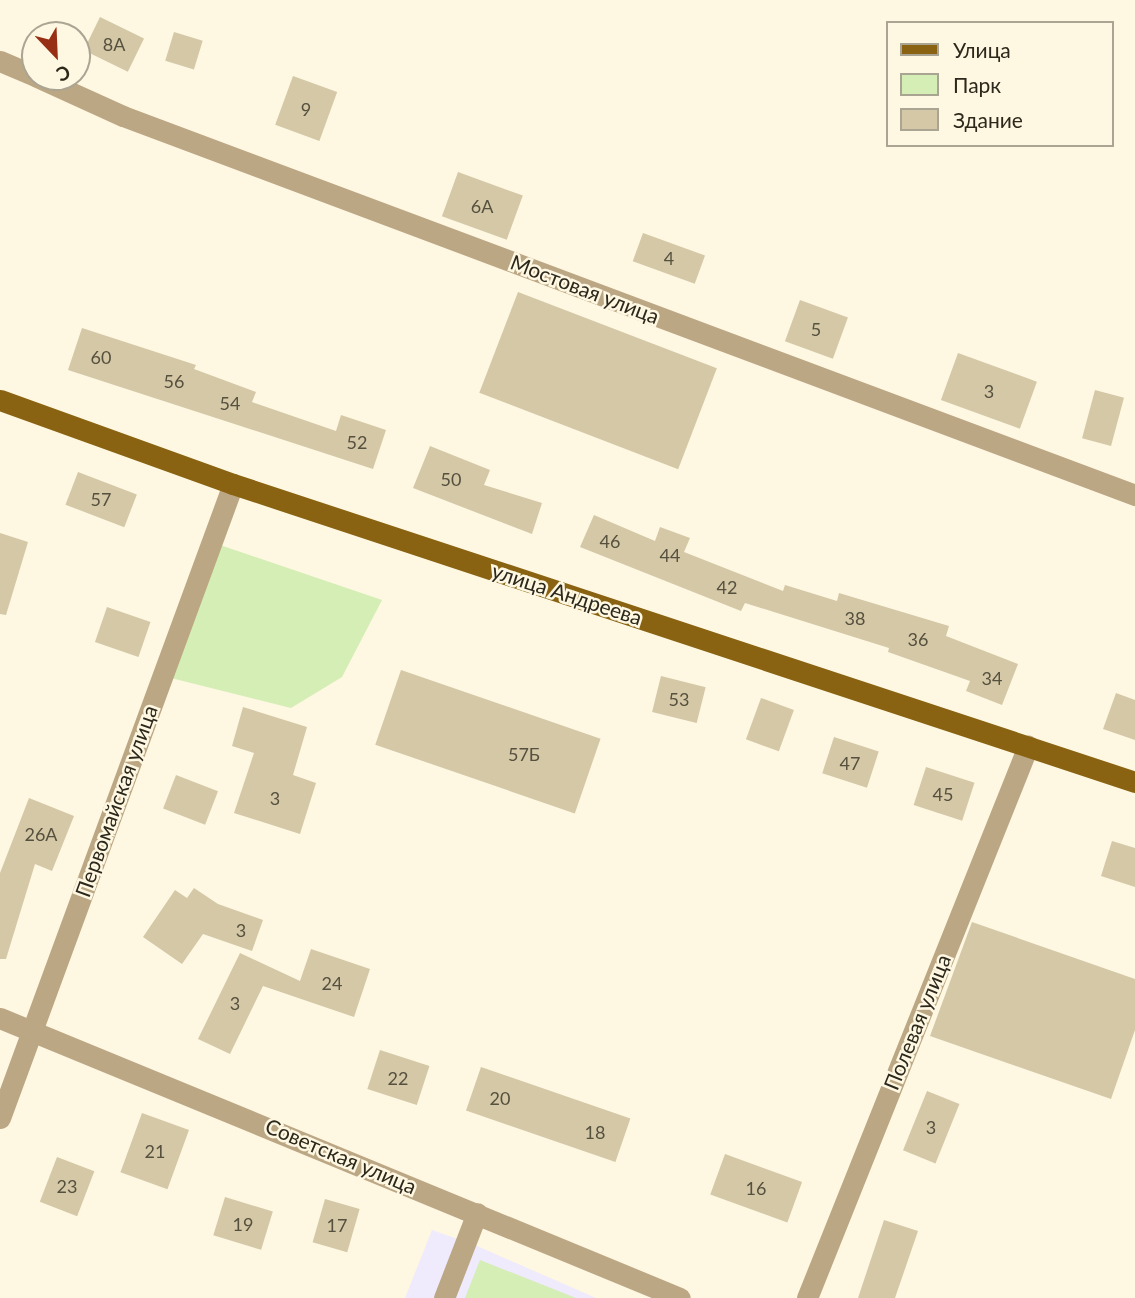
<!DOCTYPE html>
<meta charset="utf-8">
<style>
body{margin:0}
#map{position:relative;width:1135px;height:1298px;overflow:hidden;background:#fef7e2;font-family:Lato,sans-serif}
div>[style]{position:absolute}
.education>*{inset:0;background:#efeafc}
.green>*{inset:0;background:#d4eeb5}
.building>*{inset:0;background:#d4c8a7;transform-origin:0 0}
.minor>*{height:21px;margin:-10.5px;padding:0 10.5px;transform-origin:10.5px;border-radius:10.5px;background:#bca784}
.major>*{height:21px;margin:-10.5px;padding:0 10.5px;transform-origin:10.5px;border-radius:10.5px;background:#896311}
span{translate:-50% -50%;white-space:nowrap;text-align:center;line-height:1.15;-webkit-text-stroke:5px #fef7e2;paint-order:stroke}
.number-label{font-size:18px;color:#56503e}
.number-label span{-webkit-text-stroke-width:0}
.street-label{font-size:21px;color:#2c281b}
.legend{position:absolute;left:886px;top:21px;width:228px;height:126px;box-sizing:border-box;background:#fef7e2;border:2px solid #aaa492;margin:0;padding:9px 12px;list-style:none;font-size:21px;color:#2c281b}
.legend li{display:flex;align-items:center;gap:14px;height:35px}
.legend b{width:35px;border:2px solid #aaa492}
.north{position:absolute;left:21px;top:21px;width:70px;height:70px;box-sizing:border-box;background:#fef7e2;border:2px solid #aaa492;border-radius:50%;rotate:157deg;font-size:19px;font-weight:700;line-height:28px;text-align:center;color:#2c281b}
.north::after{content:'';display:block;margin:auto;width:24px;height:32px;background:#972f14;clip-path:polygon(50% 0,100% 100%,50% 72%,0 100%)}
</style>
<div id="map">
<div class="education">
<i style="clip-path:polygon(432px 1230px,477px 1246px,596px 1298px,405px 1298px)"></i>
</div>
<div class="green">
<i style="clip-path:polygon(220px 545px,382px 600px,342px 677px,291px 708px,171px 678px)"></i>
<i style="clip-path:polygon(480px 1260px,576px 1298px,465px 1298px)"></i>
</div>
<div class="building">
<i style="left:100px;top:17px;width:49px;height:37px;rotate:26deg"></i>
<i style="left:174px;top:32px;width:30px;height:30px;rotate:17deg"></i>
<i style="left:293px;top:76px;width:47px;height:52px;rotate:20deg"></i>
<i style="left:458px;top:172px;width:69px;height:47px;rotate:20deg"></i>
<i style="left:643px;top:233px;width:66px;height:30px;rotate:20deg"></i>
<i style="left:518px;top:292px;width:213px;height:108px;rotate:21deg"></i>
<i style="left:800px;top:300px;width:51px;height:44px;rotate:20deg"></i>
<i style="clip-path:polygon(82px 328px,196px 365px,194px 369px,256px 392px,252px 402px,336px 431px,341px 415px,386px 430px,373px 469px,68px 370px)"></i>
<i style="left:958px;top:353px;width:84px;height:50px;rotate:20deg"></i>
<i style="left:1095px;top:390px;width:30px;height:50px;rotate:15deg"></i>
<i style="clip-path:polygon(430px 446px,490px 470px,484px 485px,542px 503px,532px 534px,413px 488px)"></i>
<i style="left:78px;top:472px;width:63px;height:35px;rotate:21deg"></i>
<i style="clip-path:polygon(594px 515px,655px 541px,660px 527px,690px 538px,684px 552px,783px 591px,785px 585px,837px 601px,839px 593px,949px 626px,946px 636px,1018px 664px,1002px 705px,966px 691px,970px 681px,888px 652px,889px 648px,745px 603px,741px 611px,580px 547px)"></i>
<i style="clip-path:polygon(0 533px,28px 542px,6px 615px,0 614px)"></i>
<i style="left:107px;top:607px;width:46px;height:37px;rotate:19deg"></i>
<i style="left:401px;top:670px;width:211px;height:79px;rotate:19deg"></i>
<i style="left:661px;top:676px;width:46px;height:37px;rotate:14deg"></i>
<i style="clip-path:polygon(1116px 693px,1135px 700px,1135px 740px,1103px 729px)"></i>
<i style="left:761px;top:698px;width:35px;height:44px;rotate:20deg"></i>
<i style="clip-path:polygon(243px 707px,307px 727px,293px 775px,316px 783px,300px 834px,234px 813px,254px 753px,232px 746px)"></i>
<i style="left:834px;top:737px;width:47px;height:38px;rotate:18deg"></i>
<i style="left:926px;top:767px;width:51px;height:40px;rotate:18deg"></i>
<i style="left:176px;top:775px;width:45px;height:36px;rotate:21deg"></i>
<i style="clip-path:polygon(29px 798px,74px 816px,52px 871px,35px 864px,6px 959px,0 959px,0 873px)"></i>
<i style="clip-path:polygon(1112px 841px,1135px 848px,1135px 887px,1101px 876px)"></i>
<i style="clip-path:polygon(194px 888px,218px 904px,263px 920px,252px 951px,203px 934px,182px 964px,143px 937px,175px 890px,187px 898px)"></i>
<i style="clip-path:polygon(972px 922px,1135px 979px,1135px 1030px,1111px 1099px,930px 1036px)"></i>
<i style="clip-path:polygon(311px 949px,370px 969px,354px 1017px,263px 986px,230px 1054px,198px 1039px,240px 953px,300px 981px)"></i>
<i style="left:380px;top:1050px;width:52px;height:41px;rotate:18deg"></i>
<i style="left:481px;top:1067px;width:158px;height:46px;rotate:19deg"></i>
<i style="left:927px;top:1091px;width:35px;height:64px;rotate:22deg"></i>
<i style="left:142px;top:1113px;width:50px;height:63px;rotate:20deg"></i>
<i style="left:725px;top:1154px;width:82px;height:43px;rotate:20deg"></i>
<i style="left:57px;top:1157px;width:40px;height:48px;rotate:21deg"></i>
<i style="left:225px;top:1197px;width:50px;height:40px;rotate:17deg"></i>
<i style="left:325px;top:1199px;width:36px;height:45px;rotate:16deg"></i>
<i style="clip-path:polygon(884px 1220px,918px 1231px,895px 1298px,858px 1298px)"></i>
</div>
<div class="minor">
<i style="left:0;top:61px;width:38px;rotate:23deg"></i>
<i style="left:37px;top:77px;width:94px;rotate:24.4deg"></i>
<i style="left:123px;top:116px;width:1081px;rotate:20.53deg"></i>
<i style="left:0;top:1018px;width:735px;rotate:22.38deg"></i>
<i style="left:0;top:1118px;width:675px;rotate:-69.82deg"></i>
<i style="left:444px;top:1298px;width:91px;rotate:-68.8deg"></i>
<i style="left:807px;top:1298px;width:595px;rotate:-68.18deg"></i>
</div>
<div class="major">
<i style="left:0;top:400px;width:248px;rotate:19.8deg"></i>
<i style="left:233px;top:484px;width:950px;rotate:18.28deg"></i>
</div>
<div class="number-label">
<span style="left:114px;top:44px">8А</span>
<span style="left:306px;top:109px">9</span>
<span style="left:482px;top:206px">6А</span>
<span style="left:669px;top:258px">4</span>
<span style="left:816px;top:329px">5</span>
<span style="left:101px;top:357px">60</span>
<span style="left:174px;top:381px">56</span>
<span style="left:989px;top:391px">3</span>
<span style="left:230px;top:403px">54</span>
<span style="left:357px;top:442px">52</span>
<span style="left:451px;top:479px">50</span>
<span style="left:101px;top:499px">57</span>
<span style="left:610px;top:541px">46</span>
<span style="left:670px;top:555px">44</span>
<span style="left:727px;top:587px">42</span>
<span style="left:855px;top:618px">38</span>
<span style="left:918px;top:639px">36</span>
<span style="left:992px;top:678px">34</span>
<span style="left:679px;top:699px">53</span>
<span style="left:524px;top:754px">57Б</span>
<span style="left:850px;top:763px">47</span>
<span style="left:943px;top:794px">45</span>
<span style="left:275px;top:798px">3</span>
<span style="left:41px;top:834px">26А</span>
<span style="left:241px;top:930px">3</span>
<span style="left:332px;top:983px">24</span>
<span style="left:235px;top:1003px">3</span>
<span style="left:398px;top:1078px">22</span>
<span style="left:500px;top:1098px">20</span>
<span style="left:931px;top:1127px">3</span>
<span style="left:595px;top:1132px">18</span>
<span style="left:155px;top:1151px">21</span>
<span style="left:67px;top:1186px">23</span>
<span style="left:756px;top:1188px">16</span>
<span style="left:243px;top:1224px">19</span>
<span style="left:337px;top:1225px">17</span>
</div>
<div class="street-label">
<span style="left:585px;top:289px;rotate:21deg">Мостовая улица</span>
<span style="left:567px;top:594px;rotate:18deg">улица Андреева</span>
<span style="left:116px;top:801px;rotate:-70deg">Первомайская улица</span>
<span style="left:917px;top:1022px;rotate:-68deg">Полевая улица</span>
<span style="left:341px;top:1156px;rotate:23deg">Советская улица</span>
</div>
<ul class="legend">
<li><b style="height:9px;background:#896311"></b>Улица</li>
<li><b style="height:19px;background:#d4eeb5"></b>Парк</li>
<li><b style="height:19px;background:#d4c8a7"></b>Здание</li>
</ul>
<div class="north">С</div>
</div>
